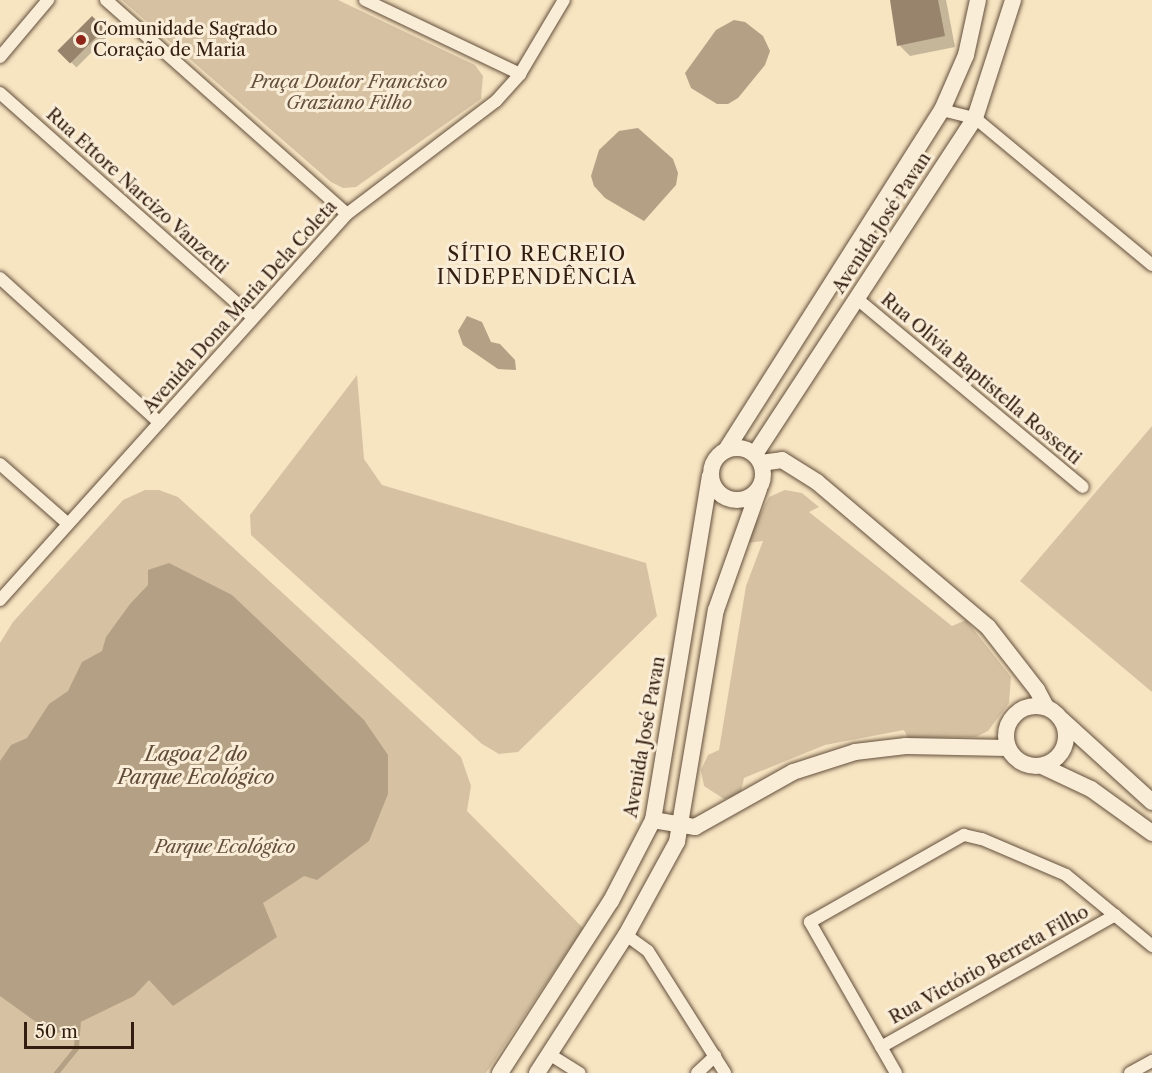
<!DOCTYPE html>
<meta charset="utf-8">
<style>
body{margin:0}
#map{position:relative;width:1152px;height:1073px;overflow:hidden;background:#f7e4c1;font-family:"Libre Caslon Text",serif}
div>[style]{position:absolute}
.green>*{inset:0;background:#d6c2a3}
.water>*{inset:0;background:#b4a085}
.shadow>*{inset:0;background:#0003;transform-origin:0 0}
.stream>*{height:4.5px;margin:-2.25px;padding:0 2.25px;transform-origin:2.25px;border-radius:2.25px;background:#b4a085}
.building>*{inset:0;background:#98846c;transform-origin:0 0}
.roads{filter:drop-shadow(0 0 2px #634f3c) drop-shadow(0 0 2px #634f3c)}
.street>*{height:12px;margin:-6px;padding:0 6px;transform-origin:6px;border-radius:6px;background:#faedd7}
.secondary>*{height:16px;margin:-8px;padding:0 8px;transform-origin:8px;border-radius:8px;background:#faedd7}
.secondary>.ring{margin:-8px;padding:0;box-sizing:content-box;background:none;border:16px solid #faedd7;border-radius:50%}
.dots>*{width:16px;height:16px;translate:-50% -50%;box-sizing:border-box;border:3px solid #faedd7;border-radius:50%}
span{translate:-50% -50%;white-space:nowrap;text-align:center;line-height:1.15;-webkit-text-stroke:6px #faedd7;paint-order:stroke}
.poi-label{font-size:18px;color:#321d10}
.left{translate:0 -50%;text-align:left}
.park-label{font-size:18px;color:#634f3c;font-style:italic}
.street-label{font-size:18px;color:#321d10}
.neighbourhood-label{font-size:20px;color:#321d10;letter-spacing:1.5px}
.water-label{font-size:20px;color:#604b39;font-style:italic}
.scale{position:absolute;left:24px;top:1022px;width:110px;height:27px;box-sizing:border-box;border:3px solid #321d10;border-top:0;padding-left:8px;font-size:18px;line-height:21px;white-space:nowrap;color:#321d10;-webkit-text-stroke:4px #faedd7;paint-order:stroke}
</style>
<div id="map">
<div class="green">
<i style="clip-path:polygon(122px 0,338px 0,475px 65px,483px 76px,481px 99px,356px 187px,343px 188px,331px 182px)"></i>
<i style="clip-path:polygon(357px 375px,364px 459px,382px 485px,646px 563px,657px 616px,518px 752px,499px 754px,482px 744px,251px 535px,250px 515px)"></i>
<i style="clip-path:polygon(1152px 426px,1152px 692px,1020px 581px)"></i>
<i style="clip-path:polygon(145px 490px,159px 490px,178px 497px,461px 757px,471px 786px,467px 811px,583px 928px,486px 1073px,0 1073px,0 643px,13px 622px,123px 500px)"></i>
<i style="clip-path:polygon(785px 490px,802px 493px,819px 507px,809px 512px,952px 626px,966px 620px,1011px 677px,1009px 703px,988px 731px,976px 737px,908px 738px,904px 730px,825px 745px,744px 778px,740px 796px,724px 799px,704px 786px,701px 770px,708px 755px,719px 750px,746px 586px,763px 541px,746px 543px,769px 497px)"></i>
</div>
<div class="water">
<i style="clip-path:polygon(734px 20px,745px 22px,763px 36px,770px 51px,765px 65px,738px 98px,728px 104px,717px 104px,691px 88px,685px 73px,716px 30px)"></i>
<i style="clip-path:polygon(638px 128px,673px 159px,678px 173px,676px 185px,644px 221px,605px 198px,594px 186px,591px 176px,599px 150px,619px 131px)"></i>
<i style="clip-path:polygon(467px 316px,482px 322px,491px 342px,500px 344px,515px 360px,516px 370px,498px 369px,463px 345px,458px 331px)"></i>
<i style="clip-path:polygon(169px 563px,232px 595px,364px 720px,388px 755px,388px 794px,369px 841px,317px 880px,304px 876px,263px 903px,277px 937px,173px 1006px,149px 980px,134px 996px,58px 1033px,43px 1027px,0 996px,0 761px,11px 745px,27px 738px,49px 704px,68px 691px,82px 662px,102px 651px,106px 637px,130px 604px,148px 585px,148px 570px)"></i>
</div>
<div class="shadow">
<i style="clip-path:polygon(891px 0,946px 0,955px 47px,910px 56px,899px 45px)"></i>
<i style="left:92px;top:18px;width:24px;height:46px;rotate:45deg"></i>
</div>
<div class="stream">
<i style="left:56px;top:1073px;width:32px;rotate:-51deg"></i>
<i style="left:76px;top:1048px;width:31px;rotate:-86deg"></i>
</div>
<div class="building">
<i style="clip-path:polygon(890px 0,938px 0,945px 36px,897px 46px)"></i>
<i style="left:92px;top:16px;width:18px;height:49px;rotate:45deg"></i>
</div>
<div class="roads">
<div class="street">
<i style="left:106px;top:0;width:322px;rotate:41.6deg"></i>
<i style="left:365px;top:0;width:172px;rotate:25.5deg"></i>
<i style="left:0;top:57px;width:75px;rotate:-49.9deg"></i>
<i style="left:0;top:93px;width:336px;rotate:41.6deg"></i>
<i style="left:942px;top:110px;width:34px;rotate:14deg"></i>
<i style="left:975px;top:118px;width:230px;rotate:39.7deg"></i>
<i style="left:0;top:278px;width:215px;rotate:42.2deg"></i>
<i style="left:856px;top:298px;width:295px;rotate:39.8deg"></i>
<i style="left:0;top:464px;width:89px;rotate:41.4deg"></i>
<i style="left:0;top:600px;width:519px;rotate:-48.05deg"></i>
<i style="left:347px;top:214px;width:187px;rotate:-37.2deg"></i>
<i style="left:496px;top:101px;width:36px;rotate:-48deg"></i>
<i style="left:520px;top:74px;width:86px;rotate:-59.3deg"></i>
<i style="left:626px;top:935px;width:27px;rotate:36deg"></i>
<i style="left:648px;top:951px;width:144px;rotate:57.7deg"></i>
<i style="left:881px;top:1047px;width:269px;rotate:-29.4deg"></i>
<i style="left:549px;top:1054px;width:36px;rotate:32deg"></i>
<i style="left:697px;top:1073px;width:25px;rotate:-43deg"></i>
<i style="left:896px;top:1073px;width:174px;rotate:-119.7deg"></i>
<i style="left:810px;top:922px;width:177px;rotate:-29.5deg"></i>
<i style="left:964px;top:835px;width:18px;rotate:13deg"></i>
<i style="left:982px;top:839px;width:91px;rotate:23.2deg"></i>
<i style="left:1066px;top:875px;width:112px;rotate:39.5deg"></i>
<i style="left:1130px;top:1073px;width:25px;rotate:-29deg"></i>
</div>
<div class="secondary">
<i class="ring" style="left:711px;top:448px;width:36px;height:36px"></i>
<i style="left:726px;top:450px;width:403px;rotate:-57.6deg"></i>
<i style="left:942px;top:110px;width:60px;rotate:-66.4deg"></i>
<i style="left:966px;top:55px;width:56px;rotate:-77.7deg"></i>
<i style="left:755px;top:454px;width:402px;rotate:-56.8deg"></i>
<i style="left:975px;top:118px;width:124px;rotate:-72.1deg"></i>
<i style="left:761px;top:463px;width:21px;rotate:-8deg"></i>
<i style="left:782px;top:460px;width:41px;rotate:32.2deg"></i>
<i style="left:817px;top:482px;width:224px;rotate:40.3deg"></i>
<i style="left:988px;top:627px;width:80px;rotate:52.1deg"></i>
<i style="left:1037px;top:690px;width:19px;rotate:62deg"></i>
<i class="ring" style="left:1006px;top:706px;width:44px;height:44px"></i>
<i style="left:1062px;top:720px;width:122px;rotate:42.3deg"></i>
<i style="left:1042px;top:766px;width:54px;rotate:25.1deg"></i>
<i style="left:1091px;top:789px;width:75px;rotate:35.8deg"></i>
<i style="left:653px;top:820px;width:43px;rotate:9.5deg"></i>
<i style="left:695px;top:827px;width:112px;rotate:-29.3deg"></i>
<i style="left:793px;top:772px;width:65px;rotate:-17.9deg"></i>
<i style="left:855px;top:752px;width:51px;rotate:-6.7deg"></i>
<i style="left:906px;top:746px;width:102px;rotate:1.1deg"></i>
<i style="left:500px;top:1073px;width:205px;rotate:-57.2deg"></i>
<i style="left:611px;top:901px;width:91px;rotate:-62.6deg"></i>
<i style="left:653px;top:820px;width:348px;rotate:-80.6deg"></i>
<i style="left:537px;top:1073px;width:164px;rotate:-57.2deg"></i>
<i style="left:626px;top:935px;width:106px;rotate:-61.3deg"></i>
<i style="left:677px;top:842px;width:235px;rotate:-80.5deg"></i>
<i style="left:716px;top:610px;width:128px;rotate:-70.4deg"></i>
</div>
</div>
<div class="dots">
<i style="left:81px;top:40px;background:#8f2418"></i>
</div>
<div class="poi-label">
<span class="left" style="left:93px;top:40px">Comunidade Sagrado<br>Coração de Maria</span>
</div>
<div class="park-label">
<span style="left:349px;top:93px">Praça Doutor Francisco<br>Graziano Filho</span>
<span style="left:225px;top:847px">Parque Ecológico</span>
</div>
<div class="street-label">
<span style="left:137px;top:191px;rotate:42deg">Rua Ettore Narcizo Vanzetti</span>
<span style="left:882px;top:223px;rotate:-57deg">Avenida José Pavan</span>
<span style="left:240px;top:307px;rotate:-48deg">Avenida Dona Maria Dela Coleta</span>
<span style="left:981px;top:379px;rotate:40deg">Rua Olívia Baptistella Rossetti</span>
<span style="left:645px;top:737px;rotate:-80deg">Avenida José Pavan</span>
<span style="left:989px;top:965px;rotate:-29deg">Rua Victório Berreta Filho</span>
</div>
<div class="neighbourhood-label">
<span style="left:537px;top:266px">SÍTIO RECREIO<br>INDEPENDÊNCIA</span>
</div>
<div class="water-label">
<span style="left:196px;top:766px">Lagoa 2 do<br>Parque Ecológico</span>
</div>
<div class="scale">50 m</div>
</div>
